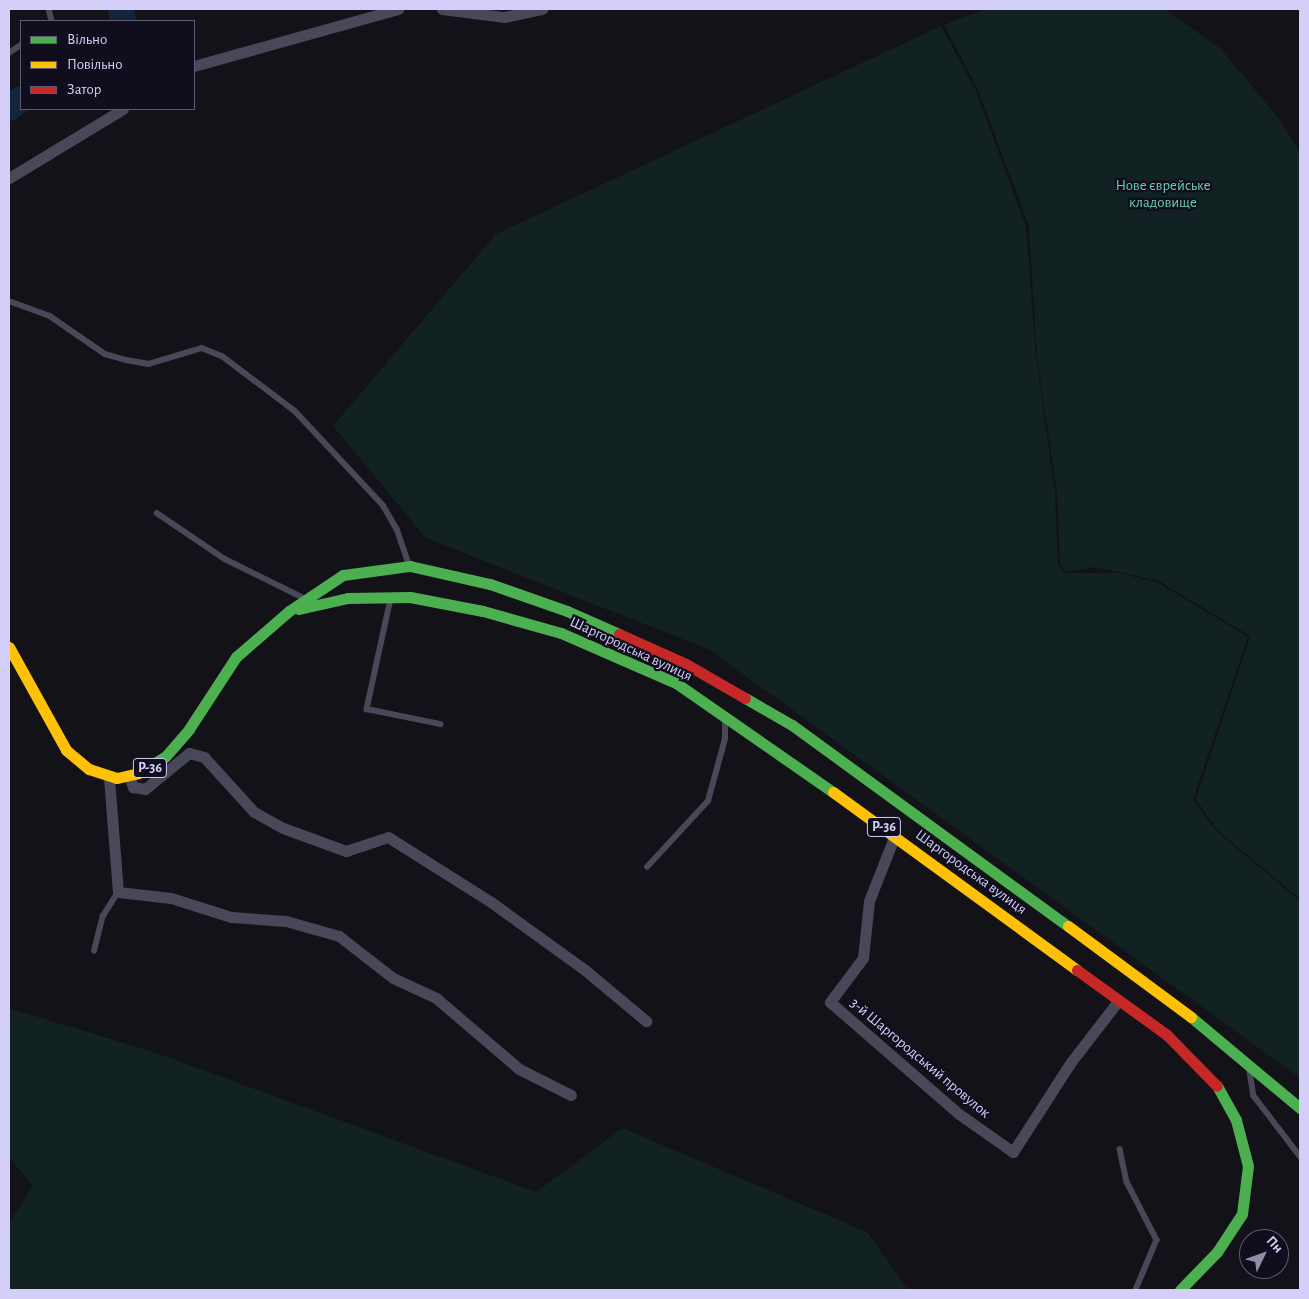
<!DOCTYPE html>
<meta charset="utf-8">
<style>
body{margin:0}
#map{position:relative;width:1309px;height:1299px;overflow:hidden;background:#121218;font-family:"Alegreya Sans",sans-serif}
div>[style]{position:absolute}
.green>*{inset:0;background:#122222}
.river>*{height:26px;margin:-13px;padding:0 13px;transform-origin:13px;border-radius:13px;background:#14243c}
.lane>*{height:5.5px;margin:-2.75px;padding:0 2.75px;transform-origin:2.75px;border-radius:2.75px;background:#484858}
.street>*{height:11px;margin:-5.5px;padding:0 5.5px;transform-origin:5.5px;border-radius:5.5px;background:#484858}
.fast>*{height:11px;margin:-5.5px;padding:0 5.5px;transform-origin:5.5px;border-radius:5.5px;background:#4caf50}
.slow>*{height:11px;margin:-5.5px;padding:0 5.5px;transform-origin:5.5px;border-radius:5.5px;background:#ffc107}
.jam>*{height:11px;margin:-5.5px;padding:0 5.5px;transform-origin:5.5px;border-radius:5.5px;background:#c62828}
span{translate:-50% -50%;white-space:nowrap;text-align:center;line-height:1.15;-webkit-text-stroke:4.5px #100e1c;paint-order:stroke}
.shield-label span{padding:1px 4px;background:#100e1c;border:1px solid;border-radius:4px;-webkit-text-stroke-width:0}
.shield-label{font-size:14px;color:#d3cff9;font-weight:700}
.park-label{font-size:15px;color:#65cfb3}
.street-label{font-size:15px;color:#d3cff9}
.frame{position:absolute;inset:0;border:10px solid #d3cff9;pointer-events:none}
.legend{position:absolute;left:20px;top:20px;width:175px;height:90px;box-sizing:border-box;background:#100e1c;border:1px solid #5e5b74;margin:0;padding:6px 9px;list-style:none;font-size:15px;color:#d3cff9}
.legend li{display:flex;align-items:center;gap:10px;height:25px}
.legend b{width:25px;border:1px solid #5e5b74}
.north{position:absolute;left:1239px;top:1229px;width:50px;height:50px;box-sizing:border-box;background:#100e1c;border:1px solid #5e5b74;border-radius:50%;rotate:48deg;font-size:14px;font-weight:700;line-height:20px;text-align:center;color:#d3cff9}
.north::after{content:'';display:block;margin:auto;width:18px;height:22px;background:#8f8daa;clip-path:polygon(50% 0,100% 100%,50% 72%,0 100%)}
</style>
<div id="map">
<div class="green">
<i style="clip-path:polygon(985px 9px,1165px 9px,1221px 49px,1281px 121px,1300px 153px,1300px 899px,1216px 829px,1196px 799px,1250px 636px,1159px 581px,1095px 567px,1066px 572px,1060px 564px,1057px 493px,1037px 357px,1029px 226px,978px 90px,944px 25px)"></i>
<i style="clip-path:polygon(941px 26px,976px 91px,1026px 227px,1036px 356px,1055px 493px,1058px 565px,1065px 573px,1119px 573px,1158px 583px,1248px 637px,1193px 799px,1215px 830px,1300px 901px,1300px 1078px,710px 650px,426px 538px,333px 426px,496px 234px)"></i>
<i style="clip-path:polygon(9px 1008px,156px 1053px,536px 1192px,622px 1128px,867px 1232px,908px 1290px,9px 1290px,9px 1223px,33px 1186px,9px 1157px)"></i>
</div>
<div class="river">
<i style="left:121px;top:9px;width:12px;rotate:81deg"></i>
<i style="left:9px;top:108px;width:15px;rotate:-37deg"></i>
</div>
<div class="lane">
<i style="left:49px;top:9px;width:12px;rotate:76deg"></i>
<i style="left:9px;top:53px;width:14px;rotate:-34deg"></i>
<i style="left:9px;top:301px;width:44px;rotate:20.1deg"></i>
<i style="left:50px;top:316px;width:67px;rotate:34.6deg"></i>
<i style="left:105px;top:354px;width:22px;rotate:16deg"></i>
<i style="left:126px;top:360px;width:23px;rotate:10deg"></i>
<i style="left:149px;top:364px;width:55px;rotate:-16.8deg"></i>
<i style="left:202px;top:348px;width:22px;rotate:22deg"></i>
<i style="left:222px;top:356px;width:91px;rotate:37deg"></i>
<i style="left:295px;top:411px;width:129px;rotate:46.9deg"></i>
<i style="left:383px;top:505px;width:28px;rotate:60deg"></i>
<i style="left:397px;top:529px;width:36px;rotate:71deg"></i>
<i style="left:157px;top:513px;width:82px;rotate:34.1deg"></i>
<i style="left:225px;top:559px;width:88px;rotate:26.3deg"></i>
<i style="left:391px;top:599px;width:113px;rotate:102.3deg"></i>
<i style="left:367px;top:709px;width:75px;rotate:11.6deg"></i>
<i style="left:647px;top:867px;width:90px;rotate:-47.3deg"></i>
<i style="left:708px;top:801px;width:64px;rotate:-74.7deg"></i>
<i style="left:725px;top:739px;width:20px;rotate:-90deg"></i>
<i style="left:94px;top:951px;width:36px;rotate:-76deg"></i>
<i style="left:103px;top:916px;width:28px;rotate:-58deg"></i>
<i style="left:1250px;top:1072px;width:24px;rotate:81deg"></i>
<i style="left:1254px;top:1096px;width:76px;rotate:52.5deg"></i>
<i style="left:1120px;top:1149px;width:34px;rotate:78deg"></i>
<i style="left:1127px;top:1182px;width:65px;rotate:62.7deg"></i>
<i style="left:1157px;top:1240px;width:54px;rotate:112.8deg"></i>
</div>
<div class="street">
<i style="left:442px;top:9px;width:63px;rotate:7.4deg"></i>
<i style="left:504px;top:17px;width:39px;rotate:-12deg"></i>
<i style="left:194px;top:66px;width:212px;rotate:-15.6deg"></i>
<i style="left:9px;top:178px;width:133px;rotate:-31.2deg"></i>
<i style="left:129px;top:775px;width:13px;rotate:72deg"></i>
<i style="left:133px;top:787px;width:12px;rotate:9deg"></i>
<i style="left:145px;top:789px;width:57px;rotate:-39.3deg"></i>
<i style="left:189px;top:753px;width:16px;rotate:15deg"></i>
<i style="left:204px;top:757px;width:74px;rotate:47.7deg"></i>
<i style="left:254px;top:812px;width:33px;rotate:29deg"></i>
<i style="left:283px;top:828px;width:67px;rotate:20.1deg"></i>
<i style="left:346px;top:851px;width:44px;rotate:-18.4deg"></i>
<i style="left:388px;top:837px;width:122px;rotate:32.3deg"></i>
<i style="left:491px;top:902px;width:116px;rotate:35.9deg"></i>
<i style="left:585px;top:970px;width:80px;rotate:39.9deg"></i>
<i style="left:109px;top:778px;width:114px;rotate:85.5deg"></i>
<i style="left:118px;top:892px;width:53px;rotate:6.5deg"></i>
<i style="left:171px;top:898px;width:63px;rotate:17.6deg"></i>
<i style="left:231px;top:917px;width:55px;rotate:4.2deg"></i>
<i style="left:286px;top:921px;width:55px;rotate:15.8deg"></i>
<i style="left:339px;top:936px;width:68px;rotate:37.9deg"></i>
<i style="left:393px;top:978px;width:47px;rotate:24.9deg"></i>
<i style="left:436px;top:998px;width:109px;rotate:40.5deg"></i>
<i style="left:519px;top:1069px;width:58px;rotate:26.6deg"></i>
<i style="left:895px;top:835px;width:71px;rotate:111.5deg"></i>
<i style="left:869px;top:901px;width:57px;rotate:96deg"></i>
<i style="left:863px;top:958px;width:55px;rotate:126.9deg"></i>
<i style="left:830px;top:1002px;width:171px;rotate:41deg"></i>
<i style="left:959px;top:1114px;width:66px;rotate:35.1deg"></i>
<i style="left:1013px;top:1152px;width:107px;rotate:-57.2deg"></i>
<i style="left:1071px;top:1062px;width:78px;rotate:-52.3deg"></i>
</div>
<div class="fast">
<i style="left:299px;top:609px;width:50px;rotate:-12.7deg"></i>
<i style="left:348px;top:598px;width:62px;rotate:-0.9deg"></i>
<i style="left:410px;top:597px;width:74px;rotate:10.9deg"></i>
<i style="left:483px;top:611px;width:81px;rotate:15.8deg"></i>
<i style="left:561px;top:633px;width:125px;rotate:23.5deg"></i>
<i style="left:676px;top:683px;width:191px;rotate:34.8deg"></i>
<i style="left:745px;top:698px;width:54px;rotate:29.9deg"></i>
<i style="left:792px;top:725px;width:341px;rotate:36.1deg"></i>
<i style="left:138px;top:773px;width:31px;rotate:-31deg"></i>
<i style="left:165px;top:757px;width:37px;rotate:-49deg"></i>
<i style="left:189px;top:729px;width:86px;rotate:-56.9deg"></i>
<i style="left:236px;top:657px;width:70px;rotate:-41deg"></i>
<i style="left:289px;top:611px;width:65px;rotate:-33.7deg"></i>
<i style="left:343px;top:575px;width:68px;rotate:-7.7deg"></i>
<i style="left:410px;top:566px;width:82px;rotate:12.7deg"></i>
<i style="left:490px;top:584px;width:82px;rotate:19.3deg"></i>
<i style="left:567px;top:611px;width:57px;rotate:23.9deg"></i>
<i style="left:1191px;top:1017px;width:142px;rotate:39.9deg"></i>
<i style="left:1180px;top:1290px;width:53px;rotate:-45.8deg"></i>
<i style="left:1217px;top:1252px;width:45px;rotate:-56.7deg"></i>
<i style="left:1242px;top:1214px;width:48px;rotate:-82.9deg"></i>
<i style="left:1248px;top:1166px;width:48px;rotate:-104.6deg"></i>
<i style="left:1236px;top:1120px;width:39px;rotate:-119deg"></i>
</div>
<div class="slow">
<i style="left:9px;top:647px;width:118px;rotate:61deg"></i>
<i style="left:66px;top:750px;width:30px;rotate:40deg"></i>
<i style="left:89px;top:769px;width:29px;rotate:18deg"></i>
<i style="left:117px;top:778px;width:22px;rotate:-13deg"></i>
<i style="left:833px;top:792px;width:302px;rotate:36.1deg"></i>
<i style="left:1068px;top:926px;width:153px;rotate:36.5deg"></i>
</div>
<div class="jam">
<i style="left:619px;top:634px;width:73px;rotate:24.1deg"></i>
<i style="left:686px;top:664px;width:68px;rotate:30deg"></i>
<i style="left:1077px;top:970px;width:111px;rotate:35.8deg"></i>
<i style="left:1167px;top:1035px;width:71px;rotate:45.6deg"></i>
</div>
<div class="shield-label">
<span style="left:150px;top:768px">Р-36</span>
<span style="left:884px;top:827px">Р-36</span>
</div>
<div class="park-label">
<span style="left:1163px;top:194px">Нове єврейське<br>кладовище</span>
</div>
<div class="street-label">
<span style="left:631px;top:649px;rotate:25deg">Шаргородська вулиця</span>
<span style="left:971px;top:872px;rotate:36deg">Шаргородська вулиця</span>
<span style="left:920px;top:1058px;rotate:40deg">3-й Шаргородський провулок</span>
</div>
<div class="frame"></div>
<ul class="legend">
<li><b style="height:6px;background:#4caf50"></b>Вільно</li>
<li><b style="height:6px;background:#ffc107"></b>Повільно</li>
<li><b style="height:6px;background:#c62828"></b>Затор</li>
</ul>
<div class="north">Пн</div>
</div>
